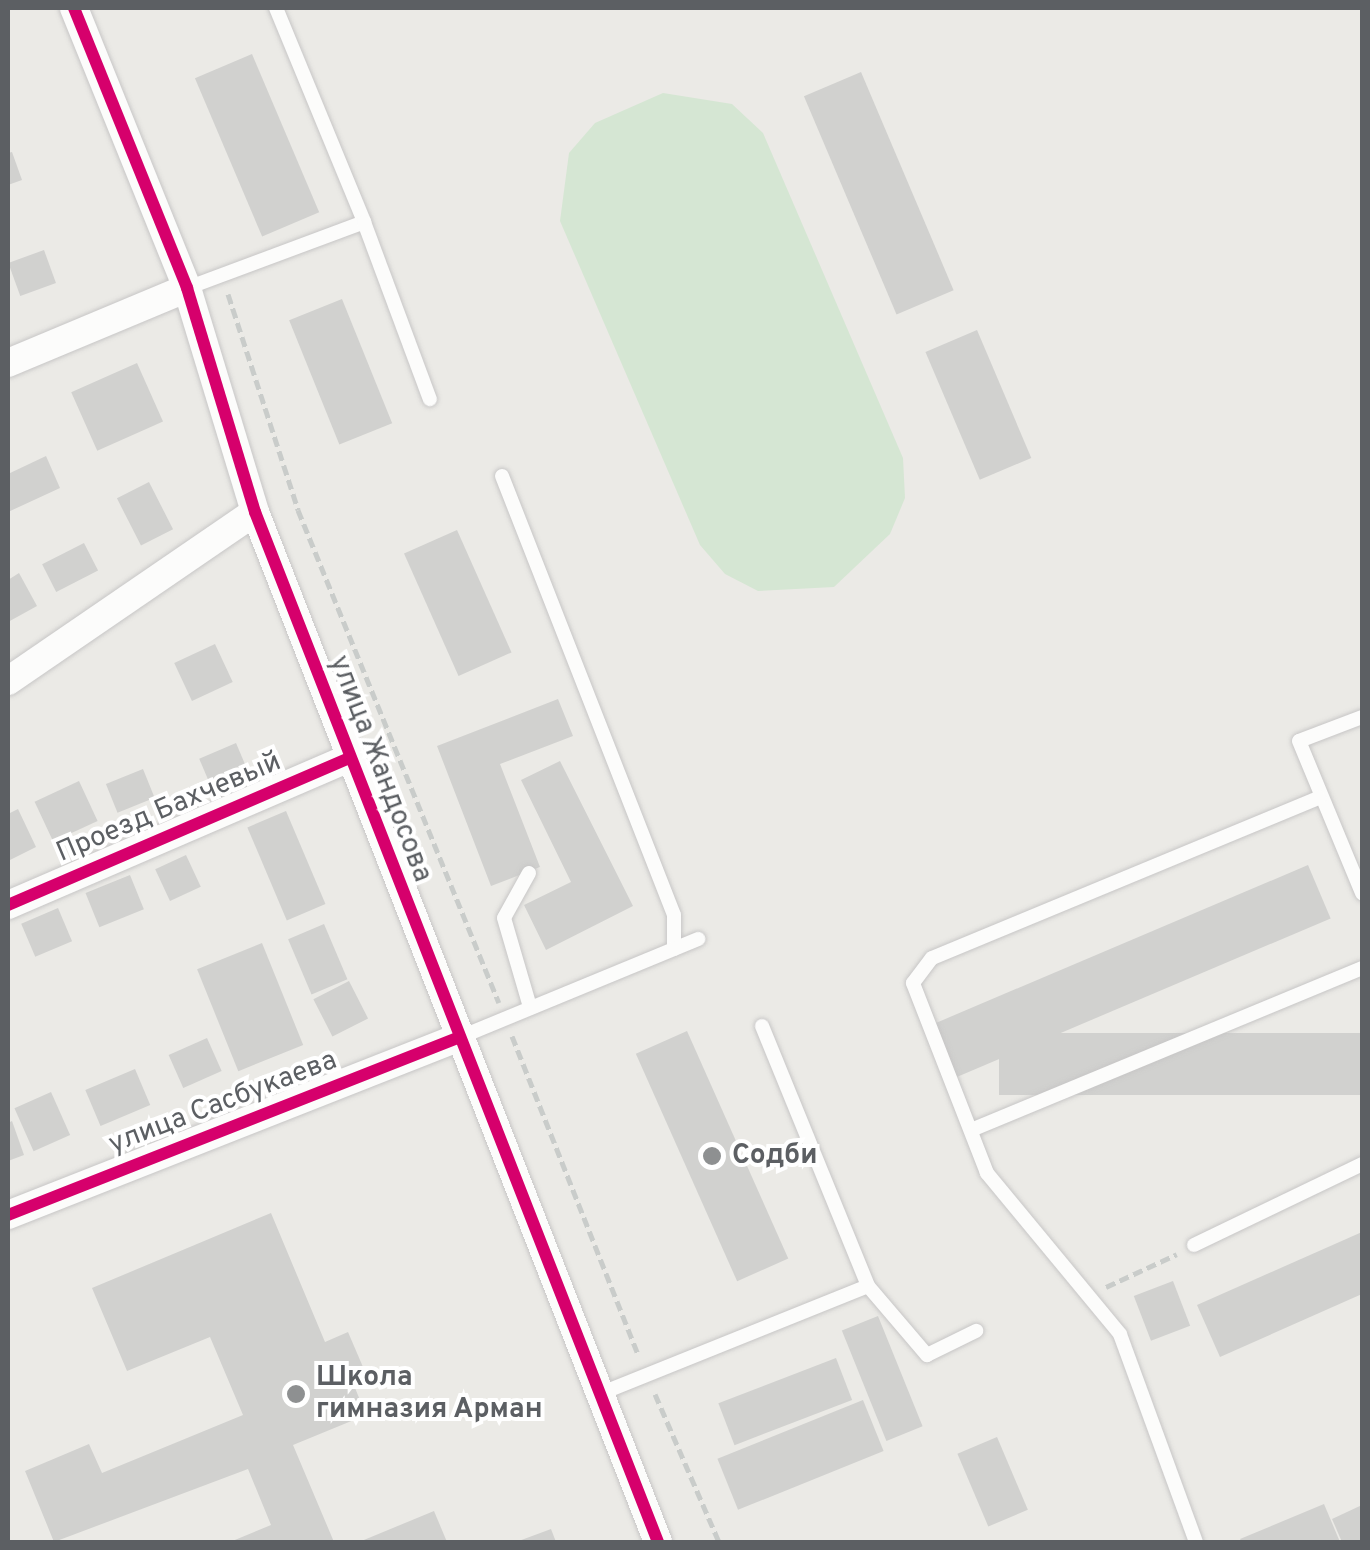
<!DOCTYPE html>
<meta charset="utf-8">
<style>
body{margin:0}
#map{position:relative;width:1370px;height:1550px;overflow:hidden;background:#ebeae6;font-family:Overpass,sans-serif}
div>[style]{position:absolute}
.green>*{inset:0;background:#d5e6d3}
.building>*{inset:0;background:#d1d1cf;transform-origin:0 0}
.path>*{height:5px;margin-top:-2.5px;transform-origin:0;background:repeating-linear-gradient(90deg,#c9ccca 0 10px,transparent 0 15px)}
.roads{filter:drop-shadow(0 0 2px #c7c6c6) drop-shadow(0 0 2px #c7c6c6)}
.service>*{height:14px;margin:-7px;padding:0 7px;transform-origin:7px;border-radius:7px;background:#fcfcfb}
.minor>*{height:28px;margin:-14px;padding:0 14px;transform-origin:14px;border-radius:14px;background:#fcfcfb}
.cycleway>*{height:12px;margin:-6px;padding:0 6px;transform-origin:6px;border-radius:6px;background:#d6006c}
.dots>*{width:28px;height:28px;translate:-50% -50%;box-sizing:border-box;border:5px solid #fff;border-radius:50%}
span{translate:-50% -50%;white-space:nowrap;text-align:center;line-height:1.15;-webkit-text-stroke:8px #fff;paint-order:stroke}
.street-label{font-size:28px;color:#5c5f63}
.poi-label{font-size:28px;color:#5c5f63;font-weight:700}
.left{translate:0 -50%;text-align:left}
.frame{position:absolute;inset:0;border:10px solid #5c5f63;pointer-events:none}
</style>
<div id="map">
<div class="green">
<i style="clip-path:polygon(663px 93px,732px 104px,763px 133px,903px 458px,905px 498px,890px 534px,834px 587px,758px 591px,725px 574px,700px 545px,560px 221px,569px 153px,595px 123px)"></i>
</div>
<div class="building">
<i style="left:252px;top:54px;width:172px;height:62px;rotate:67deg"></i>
<i style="left:861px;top:72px;width:237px;height:62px;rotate:67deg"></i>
<i style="clip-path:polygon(12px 152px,22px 180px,8px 185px,8px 153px)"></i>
<i style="left:44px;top:250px;width:35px;height:38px;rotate:70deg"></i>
<i style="left:342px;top:299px;width:134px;height:57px;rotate:68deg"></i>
<i style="left:977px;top:330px;width:139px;height:56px;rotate:67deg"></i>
<i style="left:137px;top:363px;width:64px;height:72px;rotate:66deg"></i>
<i style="clip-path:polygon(46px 456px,60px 488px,8px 512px,8px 474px)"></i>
<i style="left:149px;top:482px;width:53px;height:36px;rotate:63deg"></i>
<i style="left:457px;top:530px;width:134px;height:58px;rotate:66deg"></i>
<i style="left:84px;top:543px;width:31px;height:47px;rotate:63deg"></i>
<i style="clip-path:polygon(19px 573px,37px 606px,8px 622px,8px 580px)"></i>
<i style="left:215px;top:644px;width:42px;height:45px;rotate:65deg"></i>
<i style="clip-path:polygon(558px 699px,573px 736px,500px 764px,540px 867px,491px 886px,437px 746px)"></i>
<i style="left:236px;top:743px;width:46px;height:40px;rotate:67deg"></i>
<i style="clip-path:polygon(560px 761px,633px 906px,546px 950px,524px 905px,571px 882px,521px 780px)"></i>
<i style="left:143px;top:769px;width:31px;height:40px;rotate:68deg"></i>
<i style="left:79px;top:781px;width:44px;height:49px;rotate:65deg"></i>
<i style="clip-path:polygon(18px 809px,36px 847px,8px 861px,8px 814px)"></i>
<i style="left:286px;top:811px;width:101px;height:42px;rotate:67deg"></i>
<i style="left:186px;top:855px;width:35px;height:34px;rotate:65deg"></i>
<i style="left:1308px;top:865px;width:58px;height:408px;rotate:67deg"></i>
<i style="left:130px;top:875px;width:37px;height:48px;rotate:68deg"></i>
<i style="left:58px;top:908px;width:36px;height:40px;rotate:67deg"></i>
<i style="left:324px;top:924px;width:60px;height:39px;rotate:67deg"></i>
<i style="left:262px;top:943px;width:110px;height:70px;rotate:68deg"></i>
<i style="left:349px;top:981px;width:42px;height:40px;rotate:63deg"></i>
<i style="left:687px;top:1031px;width:249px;height:56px;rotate:66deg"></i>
<i style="left:1362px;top:1033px;width:62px;height:363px;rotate:90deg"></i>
<i style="left:207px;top:1038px;width:36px;height:42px;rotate:66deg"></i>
<i style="left:135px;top:1069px;width:39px;height:54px;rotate:67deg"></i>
<i style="left:51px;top:1092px;width:47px;height:40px;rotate:66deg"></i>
<i style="clip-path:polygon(12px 1121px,24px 1155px,8px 1161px,8px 1123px)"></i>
<i style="clip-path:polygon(271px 1213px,325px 1342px,348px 1332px,363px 1367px,349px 1373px,366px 1415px,293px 1445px,334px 1542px,230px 1542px,271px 1525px,248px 1469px,54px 1542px,25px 1471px,89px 1444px,102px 1473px,243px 1415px,210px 1337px,127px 1371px,92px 1288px)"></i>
<i style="clip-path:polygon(1362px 1232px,1362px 1294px,1220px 1357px,1197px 1305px)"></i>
<i style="left:1173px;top:1281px;width:48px;height:42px;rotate:69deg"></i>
<i style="left:878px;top:1316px;width:119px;height:39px;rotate:68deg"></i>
<i style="left:836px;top:1358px;width:45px;height:126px;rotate:69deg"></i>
<i style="left:863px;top:1400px;width:55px;height:157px;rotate:68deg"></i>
<i style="left:997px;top:1437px;width:79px;height:43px;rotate:67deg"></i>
<i style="clip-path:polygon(1324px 1504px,1340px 1542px,1242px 1542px,1240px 1539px)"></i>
<i style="clip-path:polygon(1362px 1505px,1362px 1542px,1342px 1542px,1332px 1519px)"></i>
<i style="clip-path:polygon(434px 1511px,447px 1542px,359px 1542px)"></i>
<i style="clip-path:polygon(551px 1529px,556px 1542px,516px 1542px)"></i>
</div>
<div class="path">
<i style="left:228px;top:294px;width:227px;rotate:72deg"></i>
<i style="left:298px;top:510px;width:532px;rotate:67.82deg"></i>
<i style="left:512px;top:1036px;width:344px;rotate:68.4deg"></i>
<i style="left:1106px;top:1287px;width:78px;rotate:-24.9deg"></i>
<i style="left:655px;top:1394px;width:161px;rotate:66.6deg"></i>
</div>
<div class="roads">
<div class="service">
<i style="left:276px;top:8px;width:231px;rotate:67.6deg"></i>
<i style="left:187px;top:288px;width:189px;rotate:-20.4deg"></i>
<i style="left:364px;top:222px;width:189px;rotate:69.6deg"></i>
<i style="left:502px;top:476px;width:471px;rotate:68.6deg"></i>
<i style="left:674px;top:915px;width:34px;rotate:90deg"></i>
<i style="left:1362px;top:717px;width:67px;rotate:159.1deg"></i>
<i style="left:1299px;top:741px;width:165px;rotate:67.5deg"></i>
<i style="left:529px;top:873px;width:51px;rotate:119.1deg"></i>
<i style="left:504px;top:918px;width:93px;rotate:73.7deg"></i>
<i style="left:762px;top:1026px;width:281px;rotate:67.8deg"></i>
<i style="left:868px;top:1286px;width:91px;rotate:49.5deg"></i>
<i style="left:927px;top:1355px;width:55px;rotate:-26.1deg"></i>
<i style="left:458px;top:1038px;width:260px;rotate:-22.4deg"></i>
<i style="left:971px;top:1130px;width:423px;rotate:-22.5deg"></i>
<i style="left:1194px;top:1245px;width:187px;rotate:-25.7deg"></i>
<i style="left:597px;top:1395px;width:292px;rotate:-21.9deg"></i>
<i style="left:1196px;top:1542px;width:221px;rotate:-110.1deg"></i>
<i style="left:1120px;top:1334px;width:209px;rotate:-129.6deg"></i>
<i style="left:987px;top:1173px;width:204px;rotate:-111.3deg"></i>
<i style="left:913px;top:983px;width:31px;rotate:-53deg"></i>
<i style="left:932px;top:958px;width:419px;rotate:-22.5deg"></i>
</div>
<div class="minor">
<i style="left:74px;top:8px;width:302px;rotate:68deg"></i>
<i style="left:187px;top:288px;width:234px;rotate:73.1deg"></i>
<i style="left:255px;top:512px;width:1106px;rotate:68.63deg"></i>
<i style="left:8px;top:363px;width:194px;rotate:-22.7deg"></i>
<i style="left:8px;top:681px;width:299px;rotate:-34.4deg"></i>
<i style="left:8px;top:905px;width:371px;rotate:-23.3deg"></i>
<i style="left:8px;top:1215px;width:484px;rotate:-21.5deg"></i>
</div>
</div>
<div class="cycleway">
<i style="left:74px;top:8px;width:302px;rotate:68deg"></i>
<i style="left:187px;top:288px;width:234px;rotate:73.1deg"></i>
<i style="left:255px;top:512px;width:1106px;rotate:68.63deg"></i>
<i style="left:8px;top:905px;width:371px;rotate:-23.3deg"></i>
<i style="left:8px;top:1215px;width:484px;rotate:-21.5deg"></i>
</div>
<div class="dots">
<i style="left:712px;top:1156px;background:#8e9091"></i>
<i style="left:296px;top:1394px;background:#8e9091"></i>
</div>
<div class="street-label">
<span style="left:380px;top:769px;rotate:69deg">улица Жандосова</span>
<span style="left:169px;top:808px;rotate:-23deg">Проезд Бахчевый</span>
<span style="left:223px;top:1103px;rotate:-21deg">улица Сасбукаева</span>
</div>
<div class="poi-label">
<span class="left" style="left:732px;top:1156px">Содби</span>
<span class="left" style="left:316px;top:1394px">Школа<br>гимназия Арман</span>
</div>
<div class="frame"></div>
</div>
